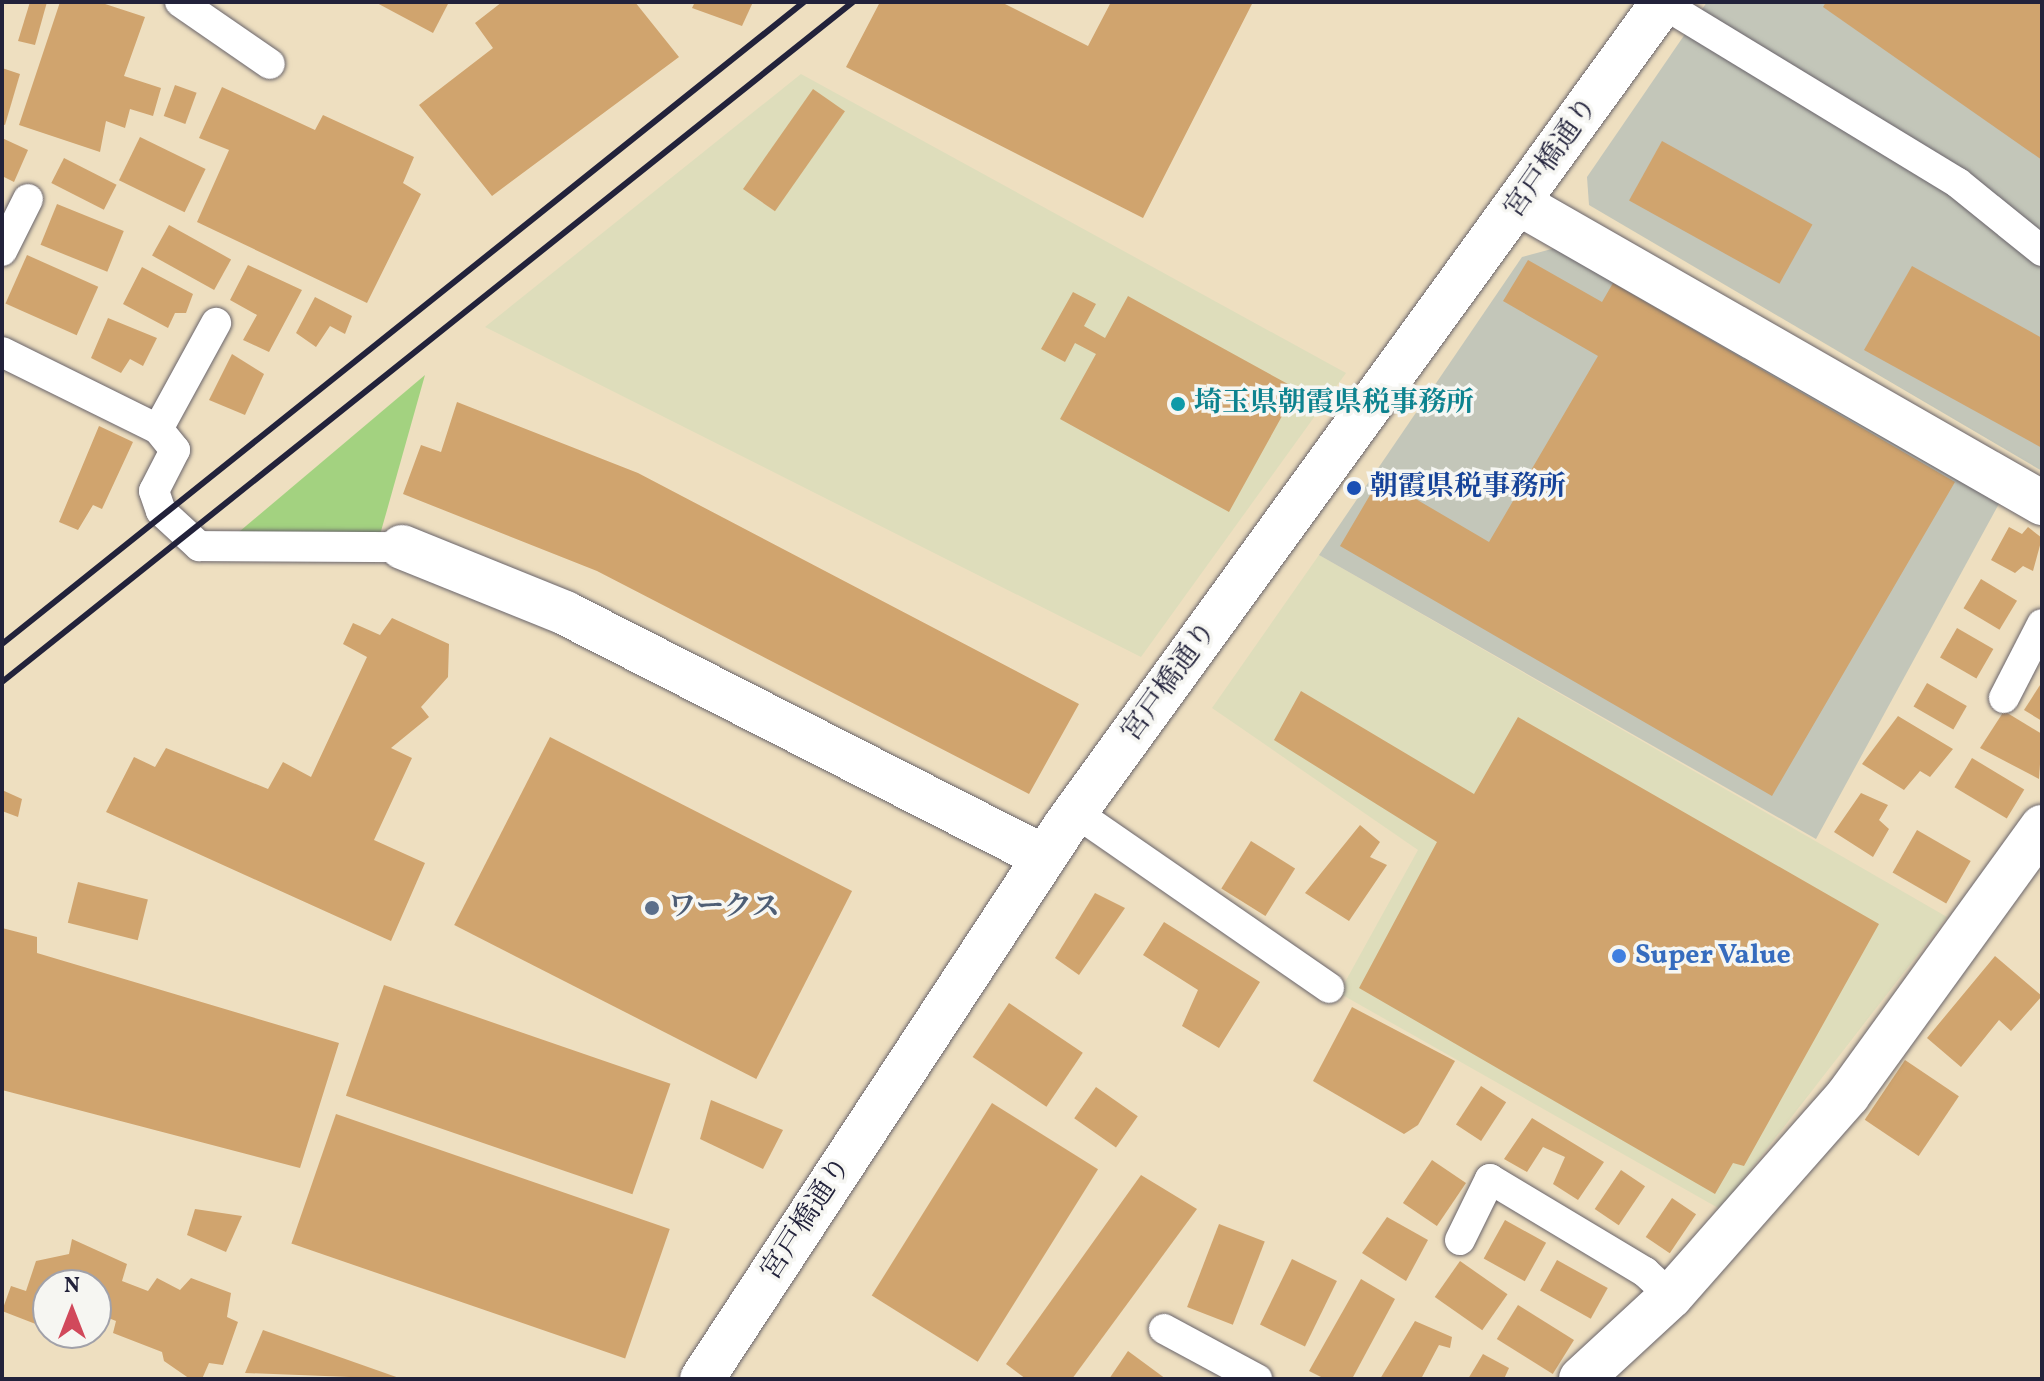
<!DOCTYPE html>
<meta charset="utf-8">
<style>
body{margin:0}
#map{position:relative;width:2044px;height:1381px;overflow:hidden;background:#eedfc0;font-family:Vollkorn,"Noto Serif JP",serif}
div>[style]{position:absolute}
.built>*{inset:0;background:#deddbb}
.industrial>*{inset:0;background:#c3c6b9}
.green>*{inset:0;background:#a3d280}
.building>*{inset:0;background:#d0a46e;transform-origin:0 0}
.roads{filter:drop-shadow(0 0 2px #69646a) drop-shadow(0 0 2px #69646a)}
.lane>*{height:30px;margin:-15px;padding:0 15px;transform-origin:15px;border-radius:15px;background:#fff}
.street>*{height:44px;margin:-22px;padding:0 22px;transform-origin:22px;border-radius:22px;background:#fff}
.secondary>*{height:44px;margin:-22px;padding:0 22px;transform-origin:22px;border-radius:22px;background:#fff}
.rail>*{height:6px;margin:-3px;padding:0 3px;transform-origin:3px;border-radius:3px;background:#22223b}
.dots>*{width:22px;height:22px;translate:-50% -50%;box-sizing:border-box;border:4px solid #f6f6f2;border-radius:50%}
span{translate:-50% -50%;white-space:nowrap;text-align:center;line-height:1.15;-webkit-text-stroke:7px #f6f6f2;paint-order:stroke}
.street-label{font-size:28px;color:#22223b}
.culture-label{font-size:28px;color:#0d838f;font-weight:700}
.left{translate:0 -50%;text-align:left}
.transit-label{font-size:28px;color:#164399;font-weight:700}
.service-label{font-size:28px;color:#4e5e75;font-weight:700}
.shop-label{font-size:28px;color:#366cbe;font-weight:700}
.frame{position:absolute;inset:0;border:4px solid #22223b;pointer-events:none}
.north{position:absolute;left:32px;top:1269px;width:80px;height:80px;box-sizing:border-box;background:#f6f6f2;border:2px solid #a1a1a9;border-radius:50%;rotate:0deg;font-size:22px;font-weight:700;line-height:32px;text-align:center;color:#22223b}
.north::after{content:'';display:block;margin:auto;width:28px;height:36px;background:#d1495b;clip-path:polygon(50% 0,100% 100%,50% 72%,0 100%)}
</style>
<div id="map">
<div class="built">
<i style="clip-path:polygon(801px 74px,1346px 373px,1141px 657px,485px 327px)"></i>
<i style="clip-path:polygon(1319px 555px,1947px 917px,1720px 1209px,1339px 993px,1418px 850px,1212px 708px)"></i>
</div>
<div class="industrial">
<i style="clip-path:polygon(1707px 2px,2042px 2px,2042px 471px,1589px 205px,1587px 177px)"></i>
<i style="clip-path:polygon(1559px 247px,2001px 500px,1816px 839px,1319px 555px,1522px 257px)"></i>
</div>
<div class="green">
<i style="clip-path:polygon(425px 375px,378px 542px,220px 548px)"></i>
</div>
<div class="building">
<i style="clip-path:polygon(30px 2px,47px 2px,35px 45px,18px 41px)"></i>
<i style="clip-path:polygon(60px 2px,99px 2px,145px 17px,124px 76px,161px 88px,153px 116px,130px 109px,125px 128px,106px 121px,100px 152px,19px 125px)"></i>
<i style="clip-path:polygon(375px 2px,449px 2px,433px 33px)"></i>
<i style="clip-path:polygon(502px 2px,635px 2px,679px 57px,492px 196px,419px 105px,493px 48px,475px 23px)"></i>
<i style="clip-path:polygon(695px 2px,753px 2px,742px 26px,692px 8px)"></i>
<i style="clip-path:polygon(880px 2px,1001px 2px,1088px 46px,1111px 2px,1253px 2px,1143px 218px,846px 67px)"></i>
<i style="clip-path:polygon(1826px 2px,2042px 2px,2042px 160px,1823px 7px)"></i>
<i style="clip-path:polygon(2px 68px,20px 74px,5px 125px,2px 124px)"></i>
<i style="left:175px;top:85px;width:23px;height:33px;rotate:20deg"></i>
<i style="clip-path:polygon(222px 87px,315px 130px,323px 115px,414px 157px,403px 183px,421px 194px,367px 303px,197px 222px,229px 150px,199px 138px)"></i>
<i style="left:813px;top:89px;width:39px;height:122px;rotate:35deg"></i>
<i style="left:140px;top:137px;width:73px;height:48px;rotate:26deg"></i>
<i style="clip-path:polygon(2px 138px,28px 150px,14px 182px,2px 176px)"></i>
<i style="left:1662px;top:141px;width:172px;height:68px;rotate:29deg"></i>
<i style="left:64px;top:158px;width:59px;height:28px;rotate:27deg"></i>
<i style="left:57px;top:204px;width:72px;height:44px;rotate:22deg"></i>
<i style="left:169px;top:225px;width:71px;height:35px;rotate:29deg"></i>
<i style="left:27px;top:255px;width:78px;height:53px;rotate:24deg"></i>
<i style="clip-path:polygon(1528px 260px,1602px 302px,1613px 283px,1955px 482px,1772px 796px,1340px 546px,1380px 478px,1489px 542px,1598px 356px,1503px 301px)"></i>
<i style="clip-path:polygon(248px 265px,302px 290px,269px 352px,243px 340px,257px 315px,230px 300px)"></i>
<i style="clip-path:polygon(1912px 266px,2042px 338px,2042px 448px,1864px 350px)"></i>
<i style="clip-path:polygon(142px 267px,193px 294px,186px 313px,175px 313px,168px 328px,123px 304px)"></i>
<i style="clip-path:polygon(1073px 292px,1096px 304px,1084px 326px,1105px 338px,1128px 296px,1297px 389px,1229px 512px,1060px 419px,1096px 354px,1075px 343px,1065px 362px,1041px 349px)"></i>
<i style="clip-path:polygon(315px 297px,352px 316px,345px 334px,330px 326px,316px 347px,296px 333px)"></i>
<i style="clip-path:polygon(108px 318px,157px 338px,143px 366px,130px 359px,121px 373px,91px 358px)"></i>
<i style="clip-path:polygon(232px 354px,264px 374px,245px 415px,209px 400px)"></i>
<i style="clip-path:polygon(457px 402px,638px 473px,1079px 704px,1029px 794px,597px 571px,403px 494px,421px 445px,441px 452px)"></i>
<i style="clip-path:polygon(99px 426px,133px 442px,102px 509px,93px 505px,78px 530px,59px 522px)"></i>
<i style="clip-path:polygon(2009px 527px,2022px 534px,2028px 527px,2042px 538px,2033px 571px,2023px 566px,2015px 573px,1991px 560px)"></i>
<i style="left:1981px;top:579px;width:42px;height:34px;rotate:31deg"></i>
<i style="clip-path:polygon(392px 618px,449px 644px,448px 677px,421px 707px,429px 717px,391px 748px,412px 758px,374px 840px,425px 863px,391px 941px,106px 812px,134px 757px,155px 767px,166px 748px,268px 789px,283px 762px,311px 777px,367px 657px,343px 644px,353px 623px,380px 635px)"></i>
<i style="left:1957px;top:628px;width:42px;height:34px;rotate:30deg"></i>
<i style="clip-path:polygon(2042px 682px,2042px 721px,2024px 710px)"></i>
<i style="left:1927px;top:683px;width:46px;height:27px;rotate:30deg"></i>
<i style="clip-path:polygon(1301px 691px,1474px 794px,1518px 717px,1879px 924px,1744px 1166px,1733px 1163px,1715px 1194px,1359px 988px,1437px 842px,1274px 740px)"></i>
<i style="clip-path:polygon(2004px 711px,2042px 734px,2039px 779px,1980px 748px)"></i>
<i style="clip-path:polygon(1898px 716px,1953px 749px,1930px 777px,1920px 771px,1904px 790px,1862px 764px)"></i>
<i style="left:550px;top:737px;width:339px;height:211px;rotate:27deg"></i>
<i style="left:1972px;top:758px;width:61px;height:34px;rotate:31deg"></i>
<i style="clip-path:polygon(2px 790px,22px 799px,18px 817px,2px 811px)"></i>
<i style="clip-path:polygon(1861px 793px,1888px 805px,1879px 820px,1889px 829px,1873px 857px,1834px 832px)"></i>
<i style="clip-path:polygon(1360px 825px,1380px 842px,1370px 857px,1387px 865px,1349px 921px,1305px 893px)"></i>
<i style="left:1917px;top:830px;width:62px;height:49px;rotate:30deg"></i>
<i style="left:1251px;top:841px;width:52px;height:56px;rotate:32deg"></i>
<i style="left:78px;top:882px;width:72px;height:42px;rotate:14deg"></i>
<i style="clip-path:polygon(1095px 893px,1125px 908px,1079px 975px,1055px 958px)"></i>
<i style="clip-path:polygon(1164px 922px,1260px 982px,1219px 1048px,1182px 1026px,1198px 990px,1143px 955px)"></i>
<i style="clip-path:polygon(2px 928px,37px 937px,37px 953px,339px 1043px,300px 1168px,2px 1090px)"></i>
<i style="clip-path:polygon(1995px 956px,2042px 996px,2011px 1031px,1999px 1020px,1961px 1067px,1927px 1038px)"></i>
<i style="left:384px;top:985px;width:303px;height:117px;rotate:19deg"></i>
<i style="left:1009px;top:1003px;width:89px;height:65px;rotate:34deg"></i>
<i style="clip-path:polygon(1352px 1007px,1455px 1061px,1418px 1125px,1404px 1134px,1313px 1081px)"></i>
<i style="left:1905px;top:1060px;width:65px;height:72px;rotate:34deg"></i>
<i style="left:1481px;top:1086px;width:30px;height:46px;rotate:33deg"></i>
<i style="left:1096px;top:1087px;width:51px;height:38px;rotate:35deg"></i>
<i style="clip-path:polygon(711px 1100px,783px 1130px,763px 1169px,700px 1139px)"></i>
<i style="left:992px;top:1103px;width:125px;height:227px;rotate:32deg"></i>
<i style="left:336px;top:1114px;width:353px;height:137px;rotate:19deg"></i>
<i style="clip-path:polygon(1532px 1118px,1604px 1162px,1578px 1200px,1553px 1184px,1565px 1157px,1543px 1147px,1527px 1172px,1504px 1159px)"></i>
<i style="left:1432px;top:1160px;width:41px;height:52px;rotate:34deg"></i>
<i style="left:1621px;top:1170px;width:29px;height:47px;rotate:34deg"></i>
<i style="clip-path:polygon(1141px 1175px,1197px 1209px,1072px 1379px,1026px 1379px,1006px 1364px)"></i>
<i style="left:1672px;top:1198px;width:29px;height:47px;rotate:34deg"></i>
<i style="clip-path:polygon(195px 1209px,242px 1216px,226px 1252px,187px 1235px)"></i>
<i style="clip-path:polygon(1387px 1217px,1428px 1240px,1406px 1281px,1362px 1253px)"></i>
<i style="left:1505px;top:1220px;width:47px;height:44px;rotate:29deg"></i>
<i style="left:1219px;top:1224px;width:49px;height:89px;rotate:21deg"></i>
<i style="clip-path:polygon(72px 1239px,127px 1264px,122px 1281px,148px 1291px,157px 1278px,180px 1290px,191px 1278px,231px 1293px,227px 1317px,238px 1322px,223px 1365px,209px 1363px,202px 1379px,190px 1379px,164px 1361px,162px 1352px,113px 1333px,116px 1321px,96px 1313px,96px 1285px,48px 1285px,46px 1328px,2px 1311px,11px 1286px,26px 1291px,36px 1261px,69px 1254px)"></i>
<i style="left:1292px;top:1259px;width:50px;height:73px;rotate:26deg"></i>
<i style="left:1557px;top:1260px;width:58px;height:35px;rotate:29deg"></i>
<i style="left:1460px;top:1261px;width:58px;height:44px;rotate:35deg"></i>
<i style="clip-path:polygon(1361px 1279px,1395px 1299px,1352px 1379px,1325px 1379px,1309px 1371px)"></i>
<i style="left:1518px;top:1305px;width:66px;height:40px;rotate:32deg"></i>
<i style="clip-path:polygon(1415px 1321px,1452px 1337px,1450px 1348px,1439px 1345px,1421px 1379px,1380px 1379px)"></i>
<i style="clip-path:polygon(263px 1330px,402px 1379px,245px 1373px)"></i>
<i style="clip-path:polygon(1128px 1351px,1166px 1379px,1109px 1379px)"></i>
<i style="clip-path:polygon(1483px 1354px,1509px 1368px,1504px 1379px,1468px 1379px)"></i>
</div>
<div class="roads">
<div class="lane">
<i style="left:180px;top:2px;width:109px;rotate:34.6deg"></i>
<i style="left:1662px;top:3px;width:346px;rotate:31.3deg"></i>
<i style="left:1958px;top:183px;width:108px;rotate:39deg"></i>
<i style="left:2px;top:251px;width:58px;rotate:-63.4deg"></i>
<i style="left:2px;top:352px;width:174px;rotate:26.3deg"></i>
<i style="left:158px;top:429px;width:27px;rotate:51deg"></i>
<i style="left:175px;top:450px;width:46px;rotate:117.1deg"></i>
<i style="left:154px;top:491px;width:21px;rotate:71deg"></i>
<i style="left:161px;top:511px;width:52px;rotate:42.6deg"></i>
<i style="left:199px;top:546px;width:203px;rotate:0.3deg"></i>
<i style="left:158px;top:429px;width:121px;rotate:-61.3deg"></i>
<i style="left:2004px;top:698px;width:83px;rotate:-62.8deg"></i>
<i style="left:1075px;top:812px;width:309px;rotate:34.7deg"></i>
<i style="left:1460px;top:1240px;width:68px;rotate:-63.8deg"></i>
<i style="left:1490px;top:1179px;width:181px;rotate:31deg"></i>
<i style="left:1645px;top:1272px;width:35px;rotate:43deg"></i>
<i style="left:1164px;top:1329px;width:106px;rotate:28.3deg"></i>
</div>
<div class="street">
<i style="left:1520px;top:204px;width:602px;rotate:29.8deg"></i>
<i style="left:402px;top:547px;width:176px;rotate:22deg"></i>
<i style="left:565px;top:613px;width:538px;rotate:26.99deg"></i>
<i style="left:1581px;top:1379px;width:122px;rotate:-42.7deg"></i>
<i style="left:1671px;top:1296px;width:268px;rotate:-48.6deg"></i>
<i style="left:1848px;top:1095px;width:331px;rotate:-54.1deg"></i>
</div>
<div class="secondary">
<i style="left:702px;top:1379px;width:661px;rotate:-56.72deg"></i>
<i style="left:1065px;top:826px;width:1018px;rotate:-54.03deg"></i>
</div>
</div>
<div class="rail">
<i style="left:2px;top:644px;width:1027px;rotate:-38.68deg"></i>
<i style="left:2px;top:682px;width:1089px;rotate:-38.63deg"></i>
</div>
<div class="dots">
<i style="left:1178px;top:404px;background:#0f9aa8"></i>
<i style="left:1354px;top:488px;background:#1a4fb4"></i>
<i style="left:652px;top:908px;background:#5c6f8a"></i>
<i style="left:1619px;top:956px;background:#3f7fe0"></i>
</div>
<div class="street-label">
<span style="left:1552px;top:158px;rotate:-55deg">宮戸橋通り</span>
<span style="left:1170px;top:682px;rotate:-54deg">宮戸橋通り</span>
<span style="left:807px;top:1219px;rotate:-57deg">宮戸橋通り</span>
</div>
<div class="culture-label">
<span class="left" style="left:1194px;top:404px">埼玉県朝霞県税事務所</span>
</div>
<div class="transit-label">
<span class="left" style="left:1370px;top:488px">朝霞県税事務所</span>
</div>
<div class="service-label">
<span class="left" style="left:668px;top:908px">ワークス</span>
</div>
<div class="shop-label">
<span class="left" style="left:1635px;top:956px">Super Value</span>
</div>
<div class="frame"></div>
<div class="north">N</div>
</div>
